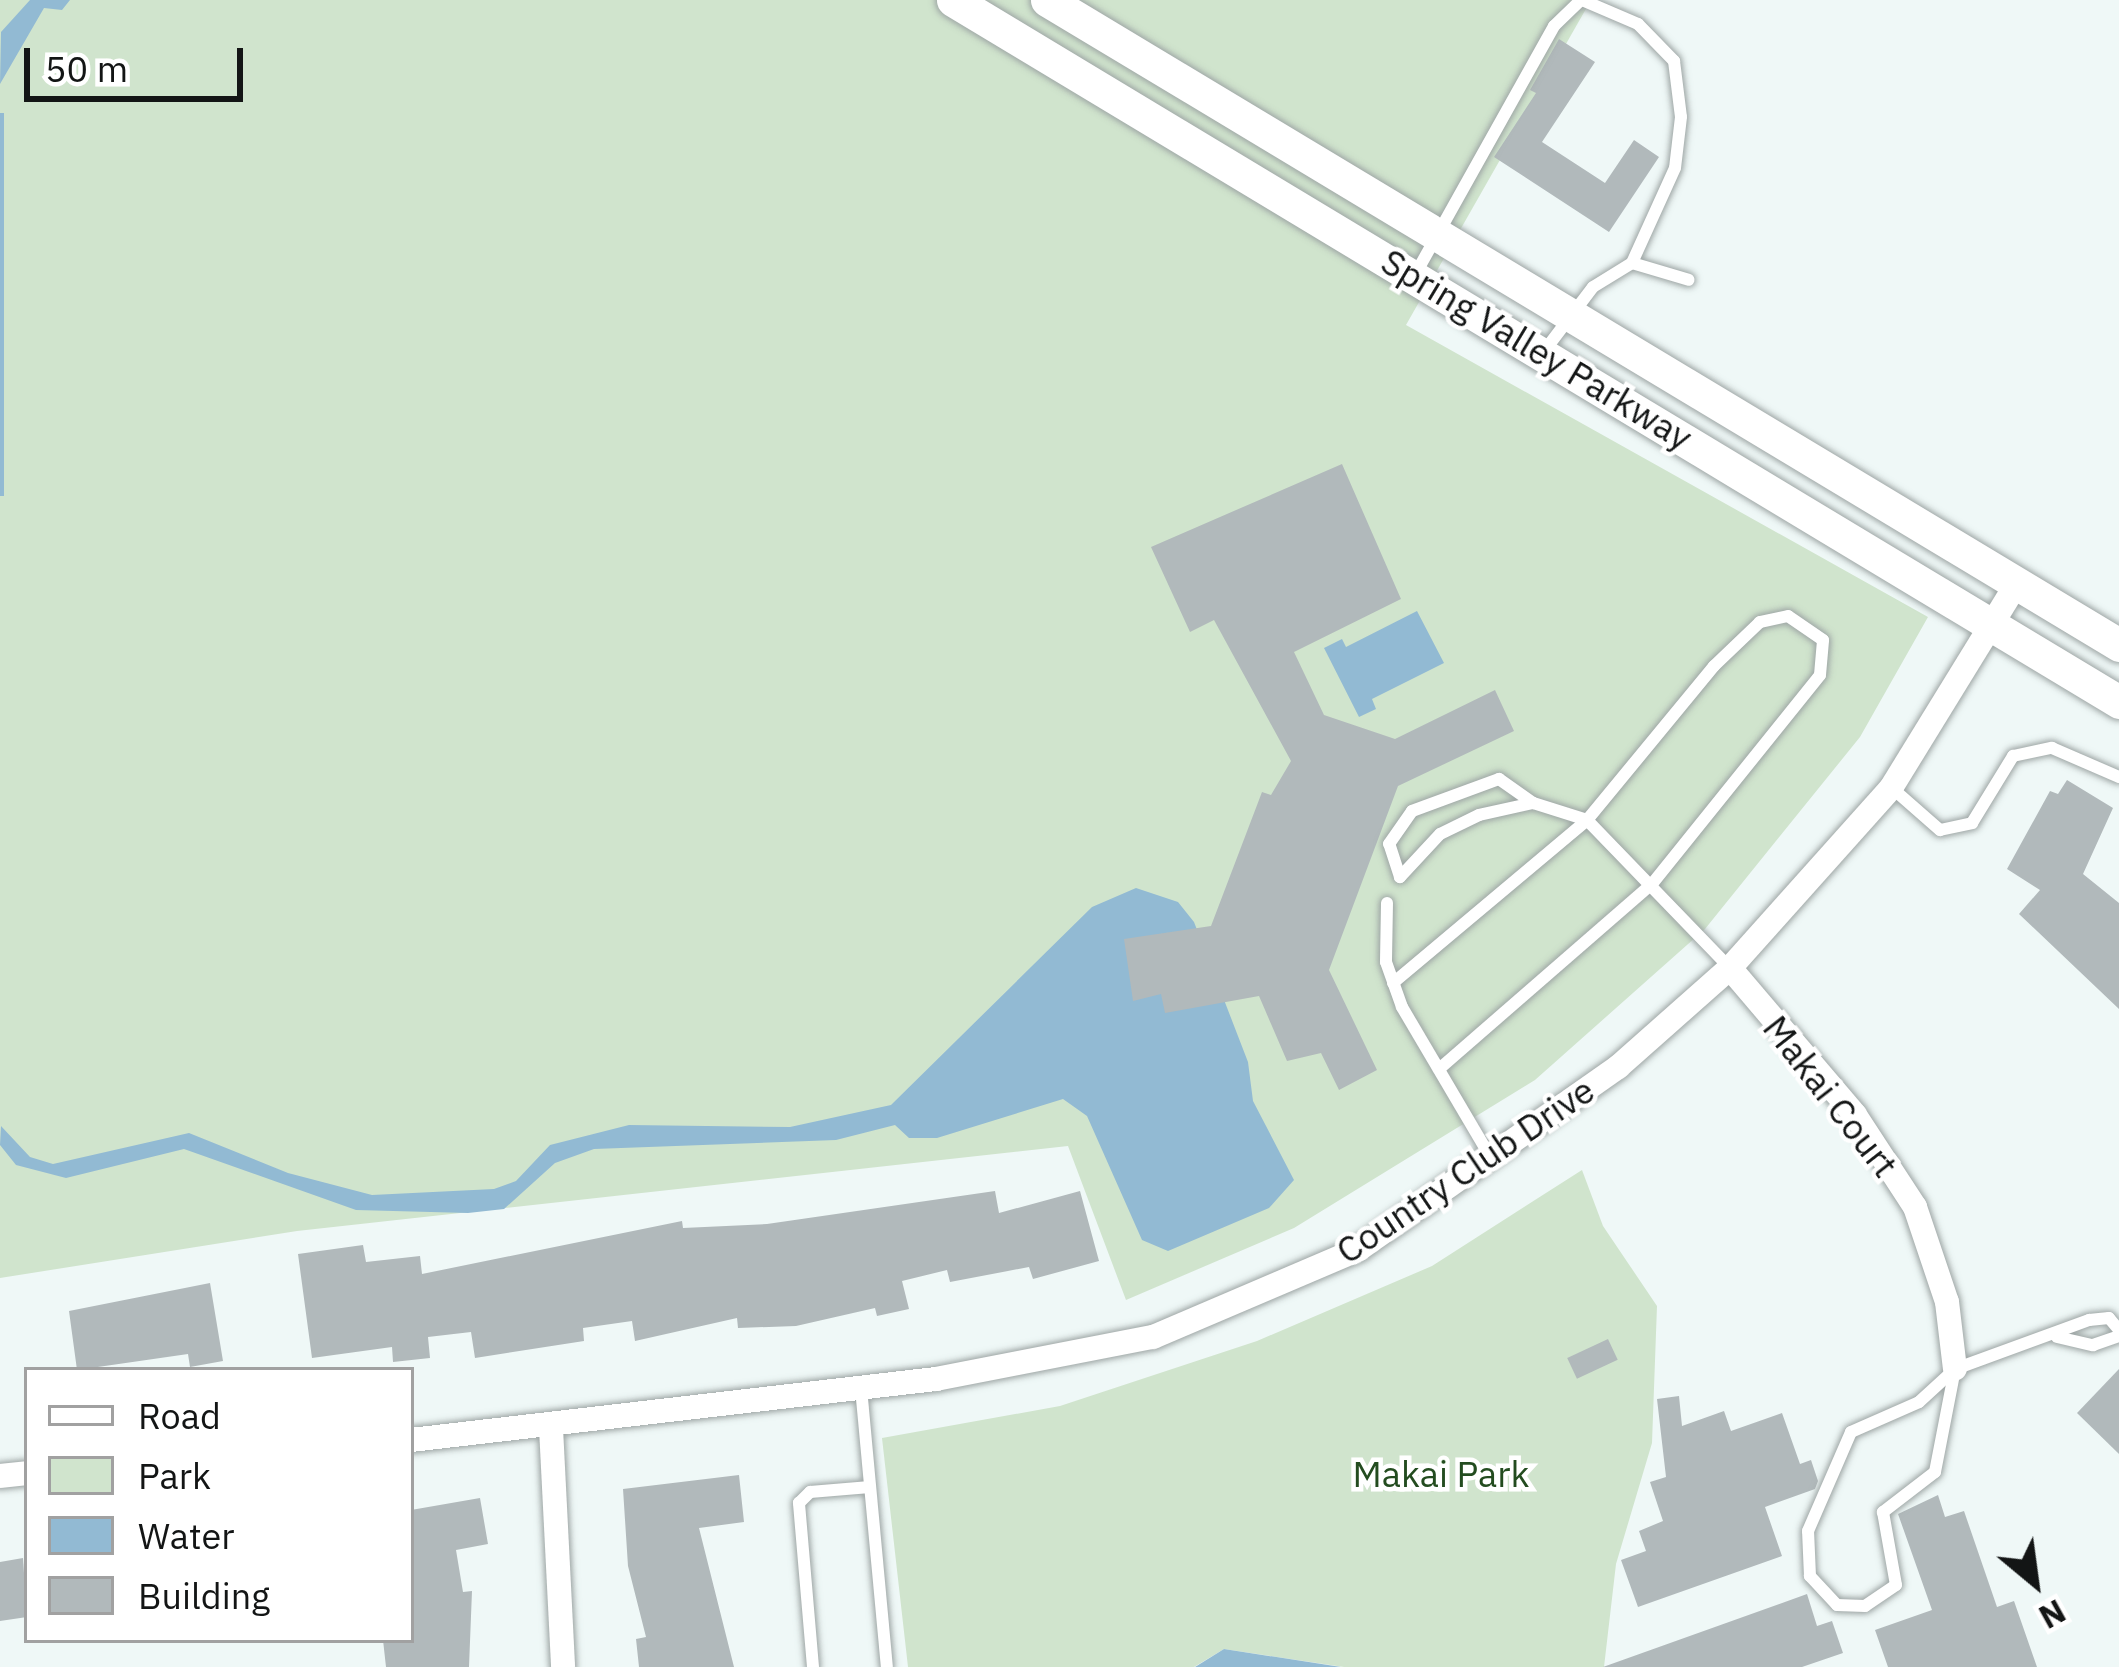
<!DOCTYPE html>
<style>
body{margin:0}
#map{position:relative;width:2119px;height:1667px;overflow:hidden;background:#eff8f7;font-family:"IBM Plex Sans",sans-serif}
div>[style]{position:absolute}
.green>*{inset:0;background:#d0e4cd}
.water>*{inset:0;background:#92bad3;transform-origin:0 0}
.building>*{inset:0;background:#b1b9bb;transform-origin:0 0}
.roads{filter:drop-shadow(0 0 3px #9ea6a5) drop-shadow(0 0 3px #9ea6a5)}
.lane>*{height:12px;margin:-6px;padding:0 6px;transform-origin:6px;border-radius:6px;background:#fff}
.street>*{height:24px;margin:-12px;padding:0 12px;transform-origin:12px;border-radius:12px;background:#fff}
.secondary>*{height:33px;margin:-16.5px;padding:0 16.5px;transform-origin:16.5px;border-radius:16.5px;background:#fff}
span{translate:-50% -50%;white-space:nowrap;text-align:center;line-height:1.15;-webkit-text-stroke:9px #fff;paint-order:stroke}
.street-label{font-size:36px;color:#131515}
.park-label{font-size:36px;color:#234c1f}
.legend{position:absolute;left:24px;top:1367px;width:390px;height:276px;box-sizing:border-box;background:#fff;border:3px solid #a1a1a1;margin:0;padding:15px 21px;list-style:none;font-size:36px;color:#131515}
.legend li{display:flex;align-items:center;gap:24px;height:60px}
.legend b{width:60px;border:3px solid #a1a1a1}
.north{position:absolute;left:1975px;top:1523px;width:120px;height:120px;-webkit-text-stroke:9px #fff;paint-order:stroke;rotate:151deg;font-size:33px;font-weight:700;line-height:48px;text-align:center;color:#131515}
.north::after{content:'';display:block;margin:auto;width:42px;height:54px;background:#131515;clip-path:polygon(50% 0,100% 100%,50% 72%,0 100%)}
.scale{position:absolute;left:24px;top:48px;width:219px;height:54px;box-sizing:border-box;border:6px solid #131515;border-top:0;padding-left:15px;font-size:36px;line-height:42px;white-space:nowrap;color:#131515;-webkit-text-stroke:9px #fff;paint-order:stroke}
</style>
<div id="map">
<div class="green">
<i style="clip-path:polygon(0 0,1591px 0,1406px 325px,1928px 617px,1860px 737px,1705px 929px,1535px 1080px,1294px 1228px,1126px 1300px,1068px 1146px,297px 1231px,0 1278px)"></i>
<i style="clip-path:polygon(1582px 1170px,1603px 1226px,1657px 1306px,1652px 1443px,1616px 1564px,1604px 1667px,1344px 1667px,1224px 1649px,1194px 1667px,908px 1667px,882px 1438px,1060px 1406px,1257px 1341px,1432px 1266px)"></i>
</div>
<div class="water">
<i style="clip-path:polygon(30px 0,70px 0,62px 10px,44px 8px,0 84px,1px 32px)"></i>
<i style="left:4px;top:113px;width:383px;height:4px;rotate:90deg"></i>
<i style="clip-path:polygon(1417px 611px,1444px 663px,1372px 699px,1376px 709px,1359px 717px,1324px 648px,1342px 639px,1346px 647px)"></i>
<i style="clip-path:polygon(1136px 888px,1178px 902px,1194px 922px,1248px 1062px,1253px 1101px,1294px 1180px,1269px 1208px,1168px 1251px,1142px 1240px,1087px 1116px,1063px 1099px,937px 1138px,909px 1138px,895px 1125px,836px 1140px,594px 1149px,555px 1163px,504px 1209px,468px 1213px,356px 1210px,184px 1149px,66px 1178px,16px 1165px,0 1145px,1px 1126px,30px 1157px,53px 1164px,189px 1133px,288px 1173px,372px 1195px,494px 1189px,516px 1181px,550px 1145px,629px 1125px,790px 1127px,891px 1105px,1092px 907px)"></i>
<i style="clip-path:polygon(1224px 1649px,1341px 1667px,1195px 1667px)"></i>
</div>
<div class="building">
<i style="clip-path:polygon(1559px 39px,1595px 62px,1542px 142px,1605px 183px,1634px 140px,1659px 157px,1609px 232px,1494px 157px,1536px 93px,1530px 90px)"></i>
<i style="clip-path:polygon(1342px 464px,1401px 599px,1294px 652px,1324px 715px,1395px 739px,1495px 690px,1514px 731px,1398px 786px,1329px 970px,1377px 1070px,1339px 1090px,1321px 1053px,1287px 1061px,1259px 996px,1165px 1013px,1161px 994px,1133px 1001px,1124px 939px,1211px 926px,1262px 792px,1271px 795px,1291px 761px,1214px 620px,1190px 632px,1151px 547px)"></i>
<i style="clip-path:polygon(2067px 780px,2113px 808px,2083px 874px,2119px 903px,2119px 1009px,2019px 914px,2040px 890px,2007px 869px,2050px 791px,2058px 794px)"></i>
<i style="clip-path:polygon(995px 1191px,999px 1213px,1080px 1191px,1099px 1261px,1033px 1279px,1029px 1267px,950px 1282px,947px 1270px,902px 1281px,909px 1309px,877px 1316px,875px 1308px,796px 1326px,738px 1328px,737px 1318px,635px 1341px,632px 1321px,583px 1328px,584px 1341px,475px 1358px,471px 1332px,428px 1337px,430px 1358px,393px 1362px,392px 1347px,312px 1358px,298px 1254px,363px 1245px,366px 1262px,420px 1256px,422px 1274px,682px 1221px,683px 1228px,767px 1224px)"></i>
<i style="clip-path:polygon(210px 1283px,223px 1361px,190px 1367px,188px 1354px,77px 1370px,69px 1311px)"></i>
<i style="left:1608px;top:1339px;width:23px;height:45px;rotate:65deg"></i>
<i style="clip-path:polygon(2119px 1369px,2119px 1454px,2077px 1413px)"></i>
<i style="clip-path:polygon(1679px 1396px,1682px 1426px,1724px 1411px,1731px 1431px,1782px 1413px,1800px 1464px,1811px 1460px,1818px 1481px,1815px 1489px,1765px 1507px,1782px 1556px,1638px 1607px,1621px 1560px,1646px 1551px,1639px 1531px,1663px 1521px,1650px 1482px,1666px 1477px,1657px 1399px)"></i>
<i style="clip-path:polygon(739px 1475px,744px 1522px,699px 1528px,734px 1667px,639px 1667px,636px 1639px,646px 1637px,628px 1566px,623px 1489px)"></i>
<i style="clip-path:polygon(1938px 1495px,1945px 1517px,1964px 1511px,1997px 1607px,2014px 1601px,2037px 1667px,1888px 1667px,1875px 1630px,1932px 1610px,1898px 1514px)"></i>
<i style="clip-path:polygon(480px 1498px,488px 1544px,456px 1550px,463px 1592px,472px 1591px,469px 1667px,386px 1667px,383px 1640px,411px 1640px,411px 1510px)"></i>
<i style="clip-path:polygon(23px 1558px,27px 1617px,0 1621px,0 1562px)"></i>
<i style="clip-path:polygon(1807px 1594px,1817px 1626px,1832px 1621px,1843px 1653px,1802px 1667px,1603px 1667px)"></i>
</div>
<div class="roads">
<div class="lane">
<i style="left:1582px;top:0;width:61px;rotate:23.2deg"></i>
<i style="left:1638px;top:24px;width:52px;rotate:45.8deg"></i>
<i style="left:1674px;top:61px;width:56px;rotate:82.9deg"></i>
<i style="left:1681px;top:117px;width:51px;rotate:96.7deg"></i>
<i style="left:1675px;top:168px;width:104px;rotate:114.4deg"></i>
<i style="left:1416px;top:273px;width:283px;rotate:-60.8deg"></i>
<i style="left:1554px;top:26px;width:37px;rotate:-44deg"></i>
<i style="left:1542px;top:354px;width:84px;rotate:-52.7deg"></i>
<i style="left:1593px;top:287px;width:46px;rotate:-31.6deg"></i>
<i style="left:1632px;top:263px;width:59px;rotate:16.6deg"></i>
<i style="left:1499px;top:779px;width:42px;rotate:35.2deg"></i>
<i style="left:1533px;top:803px;width:55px;rotate:167.5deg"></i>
<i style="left:1479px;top:815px;width:43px;rotate:154deg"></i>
<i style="left:1440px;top:834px;width:59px;rotate:132.9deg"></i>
<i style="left:1400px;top:877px;width:35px;rotate:-108deg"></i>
<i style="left:1389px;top:844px;width:40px;rotate:-55.1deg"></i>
<i style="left:1412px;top:811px;width:93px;rotate:-20.2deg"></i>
<i style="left:1892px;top:788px;width:64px;rotate:41.2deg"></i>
<i style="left:1940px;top:830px;width:33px;rotate:-12deg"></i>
<i style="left:1972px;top:823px;width:79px;rotate:-58.5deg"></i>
<i style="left:2013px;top:756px;width:40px;rotate:-12deg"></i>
<i style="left:2052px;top:748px;width:73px;rotate:23.4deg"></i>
<i style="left:1387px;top:903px;width:59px;rotate:91deg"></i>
<i style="left:1386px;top:962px;width:48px;rotate:70.4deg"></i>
<i style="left:1402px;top:1007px;width:178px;rotate:59.5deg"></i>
<i style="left:1393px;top:983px;width:253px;rotate:-40deg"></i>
<i style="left:1587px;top:820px;width:206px;rotate:46deg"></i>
<i style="left:1439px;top:1069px;width:282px;rotate:-41deg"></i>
<i style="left:1652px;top:884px;width:268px;rotate:-51.2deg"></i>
<i style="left:1820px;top:675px;width:35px;rotate:-85deg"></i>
<i style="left:1823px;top:640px;width:42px;rotate:-145.6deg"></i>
<i style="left:1788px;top:616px;width:29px;rotate:168deg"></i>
<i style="left:1760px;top:622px;width:64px;rotate:136.3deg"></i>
<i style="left:1714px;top:666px;width:200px;rotate:129.5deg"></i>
<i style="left:1587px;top:820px;width:57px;rotate:-162.5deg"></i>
<i style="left:2057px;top:1337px;width:37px;rotate:13deg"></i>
<i style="left:2093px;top:1345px;width:28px;rotate:-19deg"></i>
<i style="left:1955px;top:1369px;width:105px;rotate:101deg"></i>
<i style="left:1935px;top:1472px;width:66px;rotate:142.4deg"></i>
<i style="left:1883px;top:1512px;width:74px;rotate:79.9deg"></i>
<i style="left:1896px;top:1585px;width:37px;rotate:146deg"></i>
<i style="left:1865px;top:1606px;width:28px;rotate:-178deg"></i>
<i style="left:1837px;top:1605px;width:40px;rotate:-133deg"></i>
<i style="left:1810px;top:1576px;width:45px;rotate:-92.5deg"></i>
<i style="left:1808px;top:1531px;width:108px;rotate:-66.5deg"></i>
<i style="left:1851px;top:1432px;width:74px;rotate:-23.8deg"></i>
<i style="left:1919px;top:1402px;width:49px;rotate:-42.5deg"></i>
<i style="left:1955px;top:1369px;width:143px;rotate:-20.1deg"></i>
<i style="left:2089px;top:1320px;width:20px;rotate:-6deg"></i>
<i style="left:2109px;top:1318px;width:16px;rotate:50deg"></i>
<i style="left:861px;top:1388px;width:280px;rotate:84.7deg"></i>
<i style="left:813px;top:1667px;width:165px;rotate:-94.9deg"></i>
<i style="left:799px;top:1503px;width:16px;rotate:-45deg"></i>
<i style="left:810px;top:1492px;width:60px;rotate:-4.8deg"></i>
</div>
<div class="street">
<i style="left:1730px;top:968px;width:193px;rotate:49.6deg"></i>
<i style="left:1855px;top:1115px;width:110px;rotate:56.9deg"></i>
<i style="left:1915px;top:1207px;width:100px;rotate:71.4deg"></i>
<i style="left:1947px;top:1302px;width:67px;rotate:83.2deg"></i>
<i style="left:551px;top:1428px;width:239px;rotate:87.1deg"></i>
<i style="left:411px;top:1440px;width:529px;rotate:-6.63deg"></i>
<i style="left:936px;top:1379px;width:221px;rotate:-11deg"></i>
<i style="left:1153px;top:1337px;width:224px;rotate:-23.1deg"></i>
<i style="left:1359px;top:1249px;width:317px;rotate:-35.1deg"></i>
<i style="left:1618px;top:1067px;width:149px;rotate:-41.5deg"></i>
<i style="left:1730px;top:968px;width:241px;rotate:-48.2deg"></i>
<i style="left:1891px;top:788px;width:241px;rotate:-58.4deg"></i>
<i style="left:0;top:1476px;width:27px;rotate:-6deg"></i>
</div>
<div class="secondary">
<i style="left:953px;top:0;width:1361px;rotate:31.05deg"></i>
<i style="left:1047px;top:0;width:1251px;rotate:31.03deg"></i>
</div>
</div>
<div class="street-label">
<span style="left:1537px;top:349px;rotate:31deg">Spring Valley Parkway</span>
<span style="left:1831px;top:1096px;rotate:52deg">Makai Court</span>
<span style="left:1465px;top:1170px;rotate:-34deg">Country Club Drive</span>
</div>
<div class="park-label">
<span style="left:1441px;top:1474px">Makai Park</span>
</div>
<ul class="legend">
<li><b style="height:15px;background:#fff"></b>Road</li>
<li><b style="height:33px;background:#d0e4cd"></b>Park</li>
<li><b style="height:33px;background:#92bad3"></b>Water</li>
<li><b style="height:33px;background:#b1b9bb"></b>Building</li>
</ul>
<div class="north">N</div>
<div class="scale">50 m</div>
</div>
